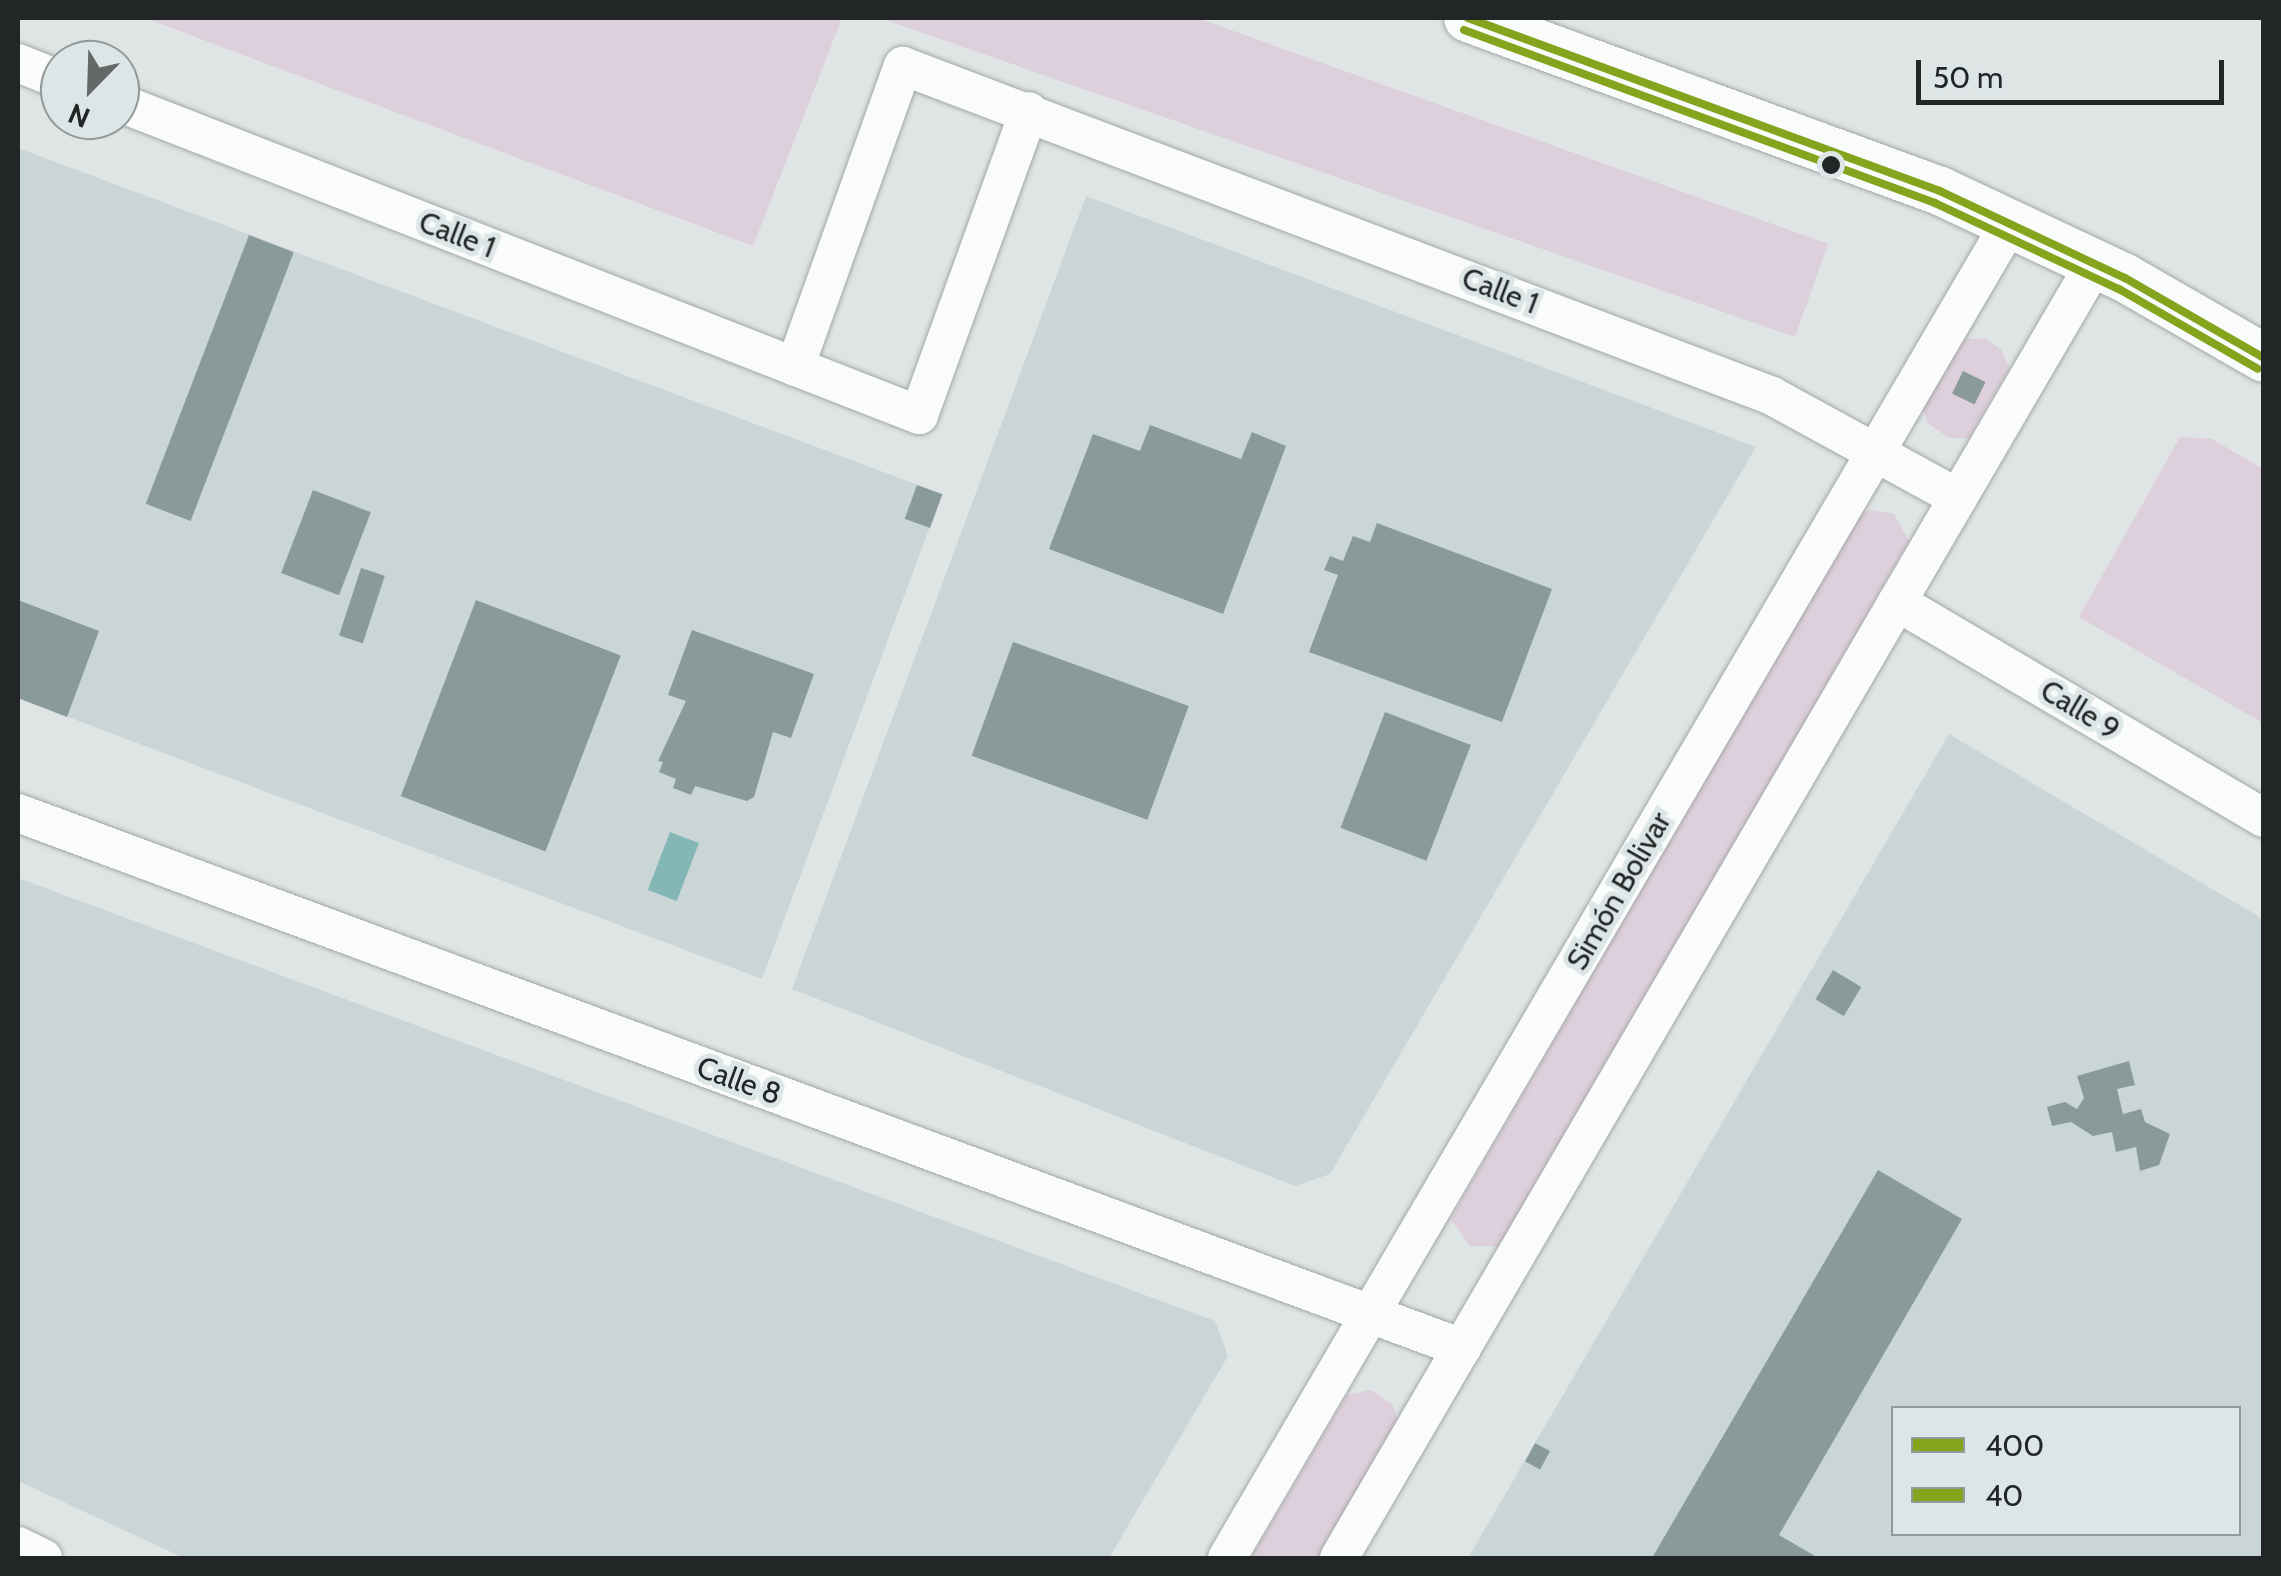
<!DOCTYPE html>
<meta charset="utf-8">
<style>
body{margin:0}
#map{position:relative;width:2281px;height:1576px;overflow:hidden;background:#dfe4e4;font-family:Cabin,sans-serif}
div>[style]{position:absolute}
.built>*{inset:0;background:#cad6d6}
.green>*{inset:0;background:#decfdc}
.water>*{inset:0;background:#85b6b6;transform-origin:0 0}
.building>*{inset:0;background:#8a9a9a;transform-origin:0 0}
.roads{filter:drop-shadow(0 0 2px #a4a7a7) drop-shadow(0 0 2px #a4a7a7)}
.minor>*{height:38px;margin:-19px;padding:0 19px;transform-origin:19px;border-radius:19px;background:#fafbfb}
.tertiary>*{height:48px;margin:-24px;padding:0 24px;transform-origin:24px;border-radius:24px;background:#fafbfb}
.bus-1>*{height:8px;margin:-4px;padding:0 4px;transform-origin:4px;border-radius:4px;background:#84a41e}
.bus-2>*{height:8px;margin:-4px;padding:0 4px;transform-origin:4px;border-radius:4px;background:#84a41e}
.dots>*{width:28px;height:28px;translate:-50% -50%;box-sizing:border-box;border:5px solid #dde6e6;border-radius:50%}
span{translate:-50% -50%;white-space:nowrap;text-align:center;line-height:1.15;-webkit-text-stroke:10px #dde6e6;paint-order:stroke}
.street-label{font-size:30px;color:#222626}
.frame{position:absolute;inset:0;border:20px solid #222626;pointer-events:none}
.legend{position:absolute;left:1891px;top:1406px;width:350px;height:130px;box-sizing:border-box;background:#dde6e6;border:2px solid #929999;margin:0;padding:12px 18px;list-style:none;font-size:30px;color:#222626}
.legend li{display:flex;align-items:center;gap:20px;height:50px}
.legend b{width:50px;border:2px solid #929999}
.north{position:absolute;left:40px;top:40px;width:100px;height:100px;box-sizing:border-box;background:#dde6e6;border:2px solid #929999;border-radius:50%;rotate:203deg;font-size:28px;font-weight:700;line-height:40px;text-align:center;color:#222626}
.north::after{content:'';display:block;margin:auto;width:35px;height:45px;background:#646868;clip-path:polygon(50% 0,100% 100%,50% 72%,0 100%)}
.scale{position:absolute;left:1916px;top:60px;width:308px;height:45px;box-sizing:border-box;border:5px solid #222626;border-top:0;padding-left:12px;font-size:30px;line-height:35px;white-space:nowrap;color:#222626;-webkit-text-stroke:8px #dde6e6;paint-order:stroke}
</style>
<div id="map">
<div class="built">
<i style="clip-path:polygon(18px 148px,942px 494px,762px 979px,18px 698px)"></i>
<i style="clip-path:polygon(1086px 196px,1756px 447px,1330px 1174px,1295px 1186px,792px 989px)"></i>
<i style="clip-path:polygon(evenodd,1949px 734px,2263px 919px,2263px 1558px,1468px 1558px,1949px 734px,1894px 1408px,2238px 1408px,2238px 1534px,1894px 1534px,1894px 1408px)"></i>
<i style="clip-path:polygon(18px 878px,1215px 1321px,1228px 1356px,1109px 1558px,184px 1558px,18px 1481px)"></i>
</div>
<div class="green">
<i style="clip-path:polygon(145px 18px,842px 18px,753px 246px)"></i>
<i style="clip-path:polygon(880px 18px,1197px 18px,1828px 244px,1795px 337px)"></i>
<i style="clip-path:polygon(1984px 338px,2002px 350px,2009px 369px,1969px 438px,1949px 438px,1928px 423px,1921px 404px,1959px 340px)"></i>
<i style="clip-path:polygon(2180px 437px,2212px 439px,2263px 469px,2263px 723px,2079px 617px)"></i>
<i style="clip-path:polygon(1871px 510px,1894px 514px,1909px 541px,1502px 1246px,1470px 1246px,1451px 1219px,1856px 516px)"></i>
<i style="clip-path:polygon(1371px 1390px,1392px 1404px,1399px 1422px,1318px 1558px,1251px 1558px,1347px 1395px)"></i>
</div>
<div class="water">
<i style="left:670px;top:832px;width:31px;height:62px;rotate:21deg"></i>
</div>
<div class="building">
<i style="left:249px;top:235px;width:48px;height:288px;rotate:21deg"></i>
<i style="left:1963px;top:371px;width:25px;height:25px;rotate:26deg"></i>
<i style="clip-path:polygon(1150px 425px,1241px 459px,1252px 432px,1286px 446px,1223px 614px,1049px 549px,1093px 434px,1140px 451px)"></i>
<i style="left:917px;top:485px;width:27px;height:36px;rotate:20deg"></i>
<i style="left:313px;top:490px;width:62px;height:89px;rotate:21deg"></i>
<i style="clip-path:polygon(1377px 523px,1552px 589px,1502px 722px,1309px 652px,1338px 575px,1324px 570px,1330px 556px,1343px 561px,1353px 536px,1370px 542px)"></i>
<i style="left:361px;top:568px;width:25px;height:71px;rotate:18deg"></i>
<i style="clip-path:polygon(18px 600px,99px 631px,67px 717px,18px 698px)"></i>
<i style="left:476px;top:600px;width:155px;height:210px;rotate:21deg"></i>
<i style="clip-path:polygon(692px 630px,814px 674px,791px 738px,773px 732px,754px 797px,747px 801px,695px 786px,691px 795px,673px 788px,676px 779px,659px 772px,663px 762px,658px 761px,686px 701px,668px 695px)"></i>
<i style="left:1013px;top:642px;width:187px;height:121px;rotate:20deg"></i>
<i style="left:1385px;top:712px;width:92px;height:124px;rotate:21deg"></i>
<i style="left:1833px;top:970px;width:33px;height:34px;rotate:31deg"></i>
<i style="clip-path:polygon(2129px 1061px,2135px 1085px,2117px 1089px,2123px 1114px,2141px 1109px,2145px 1122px,2170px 1134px,2159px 1165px,2140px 1171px,2136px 1147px,2116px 1152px,2112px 1132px,2093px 1136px,2071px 1122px,2052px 1126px,2047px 1107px,2065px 1102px,2077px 1109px,2084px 1098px,2077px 1076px)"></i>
<i style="clip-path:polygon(1878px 1170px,1962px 1219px,1779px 1535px,1815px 1556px,1652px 1558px)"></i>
<i style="left:1535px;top:1443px;width:17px;height:21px;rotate:28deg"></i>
</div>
<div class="roads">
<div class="minor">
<i style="left:18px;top:63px;width:45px;rotate:22deg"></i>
<i style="left:120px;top:103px;width:858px;rotate:21.33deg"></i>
<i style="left:919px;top:415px;width:323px;rotate:-70.1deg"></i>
<i style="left:795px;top:367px;width:320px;rotate:-70.3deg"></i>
<i style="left:903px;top:66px;width:930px;rotate:20.79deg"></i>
<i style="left:1772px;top:396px;width:212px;rotate:28.7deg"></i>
<i style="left:1897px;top:602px;width:426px;rotate:30.5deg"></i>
<i style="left:18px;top:813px;width:1540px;rotate:20.33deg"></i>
<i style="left:18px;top:1546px;width:28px;rotate:26deg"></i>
<i style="left:1227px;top:1558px;width:1548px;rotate:-59.61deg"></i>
<i style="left:1339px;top:1558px;width:1500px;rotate:-59.72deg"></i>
</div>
<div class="tertiary">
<i style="left:1468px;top:18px;width:503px;rotate:20.13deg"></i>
<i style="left:1940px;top:191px;width:204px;rotate:25.2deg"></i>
<i style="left:2125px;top:278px;width:160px;rotate:29.9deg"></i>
</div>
</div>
<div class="bus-1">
<i style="left:1468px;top:18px;width:503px;rotate:20.13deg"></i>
<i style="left:1940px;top:191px;width:204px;rotate:25.2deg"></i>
<i style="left:2125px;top:278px;width:160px;rotate:29.9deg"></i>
</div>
<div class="bus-2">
<i style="left:1464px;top:30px;width:502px;rotate:20.17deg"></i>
<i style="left:1935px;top:203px;width:203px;rotate:25.1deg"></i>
<i style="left:2119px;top:289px;width:160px;rotate:29.9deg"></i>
</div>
<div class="dots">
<i style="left:1831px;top:165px;background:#222626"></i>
</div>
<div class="street-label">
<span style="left:457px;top:235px;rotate:21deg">Calle 1</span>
<span style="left:1500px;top:291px;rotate:21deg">Calle 1</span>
<span style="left:2080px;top:710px;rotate:31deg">Calle 9</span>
<span style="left:1619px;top:891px;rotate:-60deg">Simón Bolivar</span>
<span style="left:739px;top:1081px;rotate:20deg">Calle 8</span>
</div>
<div class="frame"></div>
<ul class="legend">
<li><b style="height:12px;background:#84a41e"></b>400</li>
<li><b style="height:12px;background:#84a41e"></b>40</li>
</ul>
<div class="north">N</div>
<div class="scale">50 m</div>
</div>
